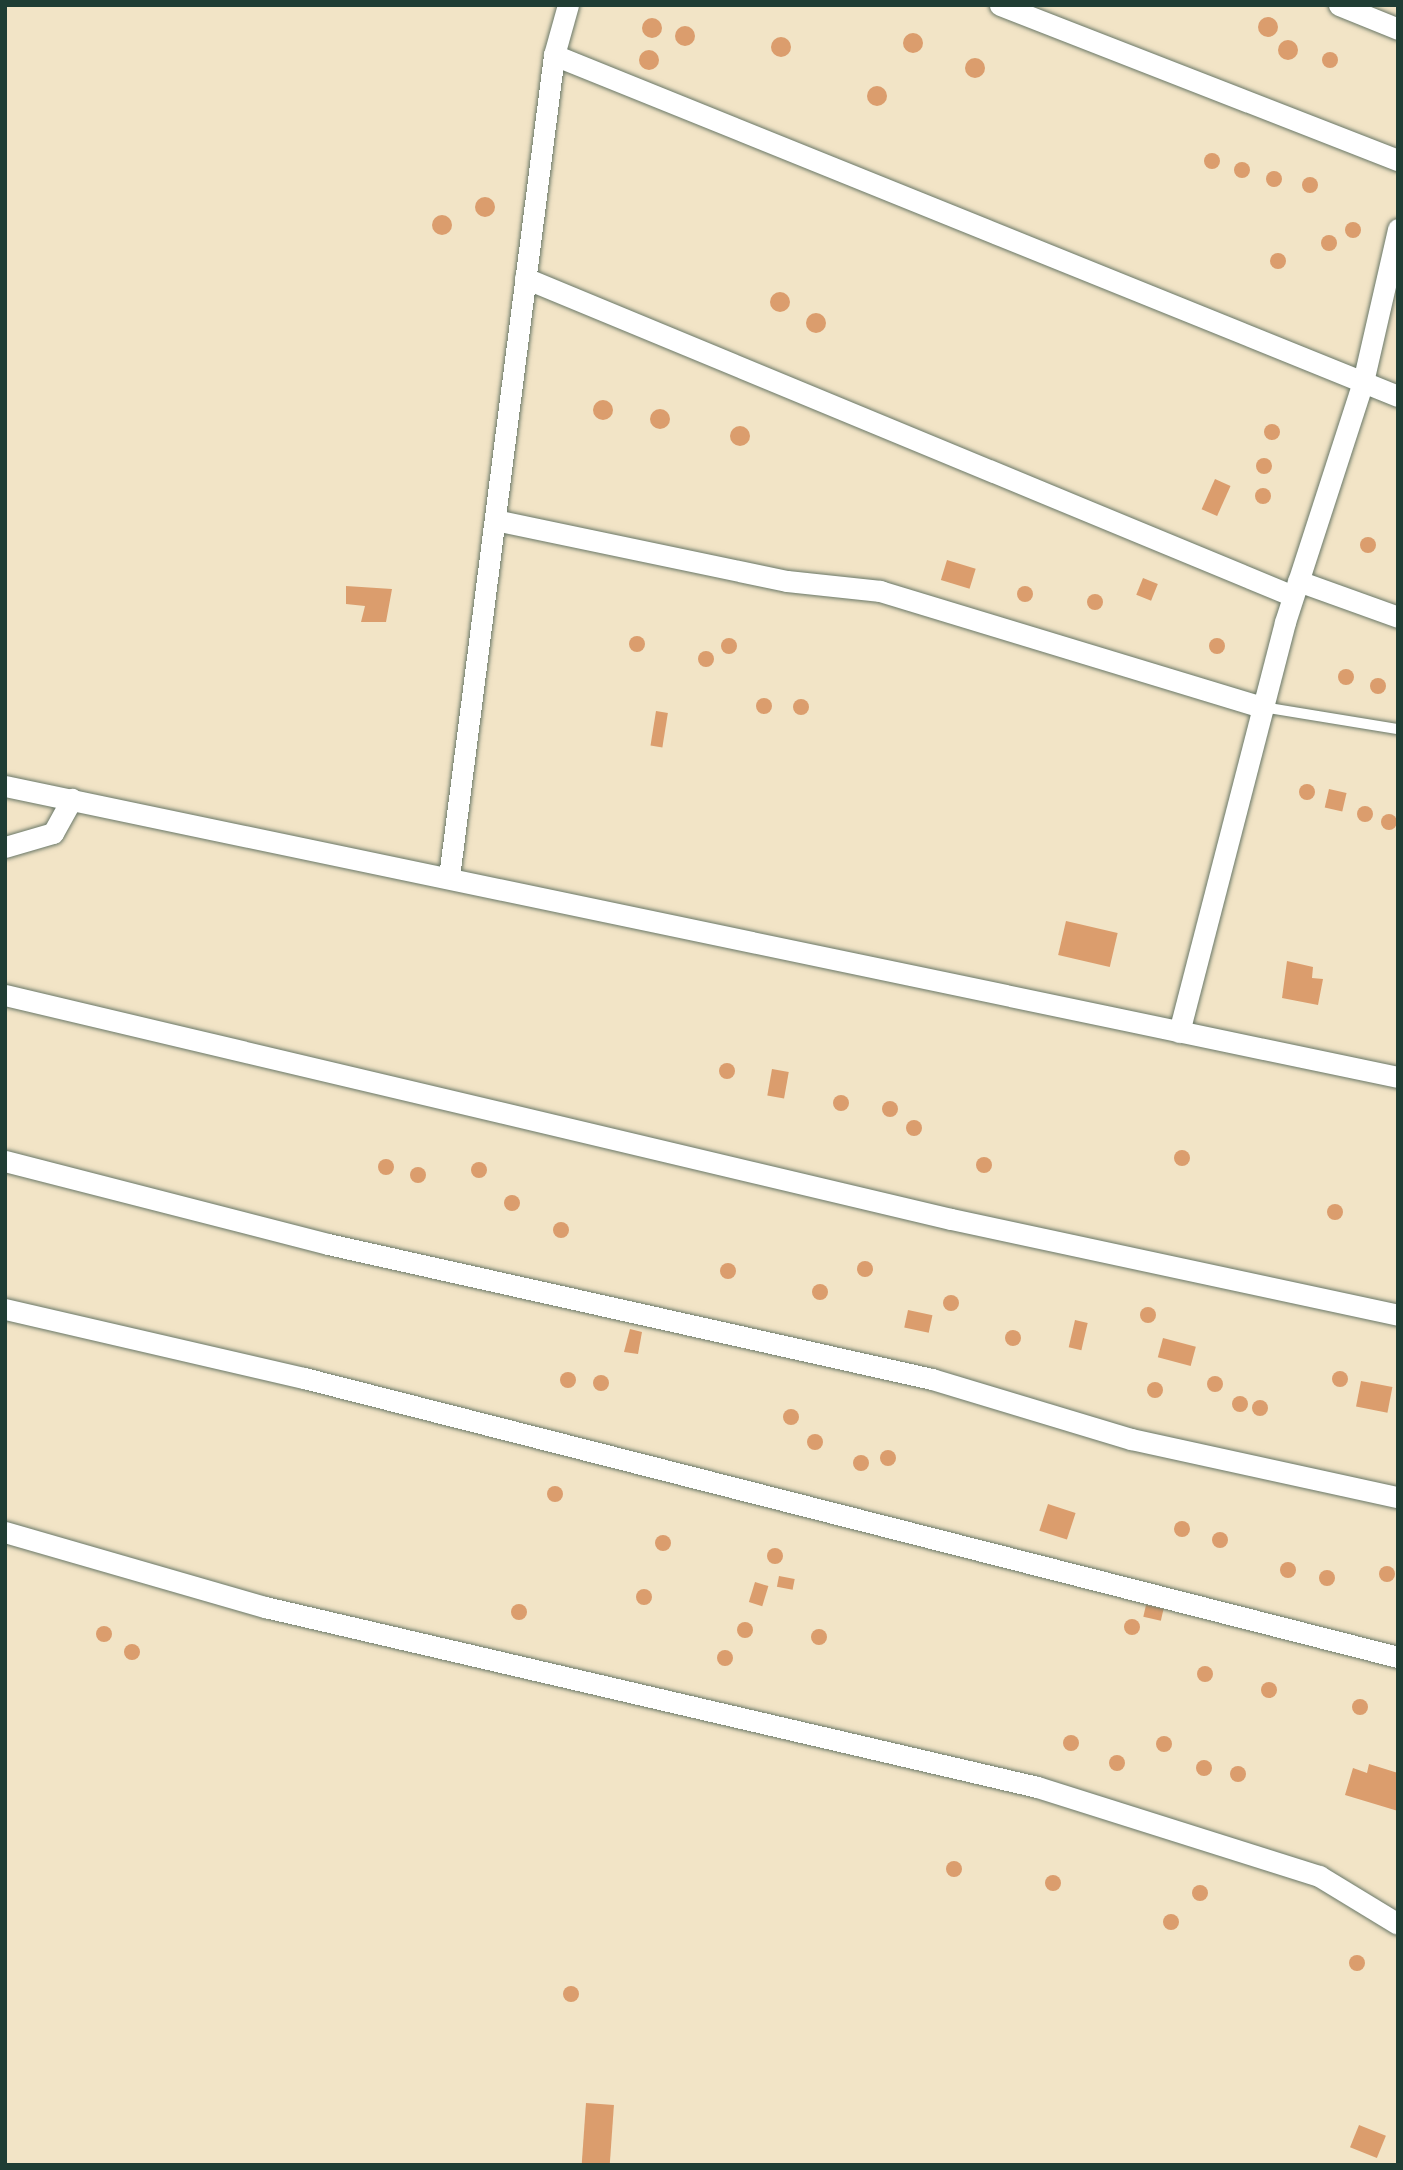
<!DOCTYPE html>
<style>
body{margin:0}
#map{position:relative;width:1403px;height:2170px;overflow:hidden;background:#f2e4c6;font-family:"Libre Caslon Text",serif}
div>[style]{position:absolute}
.building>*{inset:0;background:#db9d6d;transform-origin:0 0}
.round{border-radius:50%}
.roads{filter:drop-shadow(0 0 2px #697767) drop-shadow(0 0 2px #697767)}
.lane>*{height:10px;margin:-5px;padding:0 5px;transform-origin:5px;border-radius:5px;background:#fff}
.street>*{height:21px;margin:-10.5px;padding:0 10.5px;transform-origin:10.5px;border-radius:10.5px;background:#fff}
span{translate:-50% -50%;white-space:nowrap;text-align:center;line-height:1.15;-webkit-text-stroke:7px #fcf5e5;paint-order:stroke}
.frame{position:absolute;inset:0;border:7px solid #1f3d34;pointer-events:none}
</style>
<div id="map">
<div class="building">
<i class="round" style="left:1258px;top:17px;width:20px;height:20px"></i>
<i class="round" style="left:642px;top:18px;width:20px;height:20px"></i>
<i class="round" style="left:675px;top:26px;width:20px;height:20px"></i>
<i class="round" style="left:903px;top:33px;width:20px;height:20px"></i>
<i class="round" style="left:771px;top:37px;width:20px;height:20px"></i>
<i class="round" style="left:1278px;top:40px;width:20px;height:20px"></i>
<i class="round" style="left:639px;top:50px;width:20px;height:20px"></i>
<i class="round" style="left:1322px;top:52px;width:16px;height:16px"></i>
<i class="round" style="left:965px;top:58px;width:20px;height:20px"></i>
<i class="round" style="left:867px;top:86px;width:20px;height:20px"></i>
<i class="round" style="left:1204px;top:153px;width:16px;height:16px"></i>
<i class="round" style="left:1234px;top:162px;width:16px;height:16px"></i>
<i class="round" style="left:1266px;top:171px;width:16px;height:16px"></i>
<i class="round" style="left:1302px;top:177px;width:16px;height:16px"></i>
<i class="round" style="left:475px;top:197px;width:20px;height:20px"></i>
<i class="round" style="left:432px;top:215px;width:20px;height:20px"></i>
<i class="round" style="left:1345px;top:222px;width:16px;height:16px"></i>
<i class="round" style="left:1321px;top:235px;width:16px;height:16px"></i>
<i class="round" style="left:1270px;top:253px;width:16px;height:16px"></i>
<i class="round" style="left:770px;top:292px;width:20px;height:20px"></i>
<i class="round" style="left:806px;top:313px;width:20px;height:20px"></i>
<i class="round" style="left:593px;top:400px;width:20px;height:20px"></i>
<i class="round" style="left:650px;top:409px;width:20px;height:20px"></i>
<i class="round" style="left:1264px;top:424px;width:16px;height:16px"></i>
<i class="round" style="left:730px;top:426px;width:20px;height:20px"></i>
<i class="round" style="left:1256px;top:458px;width:16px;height:16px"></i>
<i style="left:1215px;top:479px;width:17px;height:33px;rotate:24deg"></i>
<i class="round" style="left:1255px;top:488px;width:16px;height:16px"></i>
<i class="round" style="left:1360px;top:537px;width:16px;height:16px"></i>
<i style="left:947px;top:560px;width:30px;height:21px;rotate:17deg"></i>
<i style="left:1143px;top:578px;width:16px;height:18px;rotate:22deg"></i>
<i class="round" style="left:1017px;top:586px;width:16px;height:16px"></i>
<i style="clip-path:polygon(346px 586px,392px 589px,386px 622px,361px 622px,365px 606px,346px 604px)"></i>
<i class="round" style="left:1087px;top:594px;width:16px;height:16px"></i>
<i class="round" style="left:629px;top:636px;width:16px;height:16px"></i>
<i class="round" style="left:721px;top:638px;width:16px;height:16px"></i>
<i class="round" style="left:1209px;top:638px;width:16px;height:16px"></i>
<i class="round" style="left:698px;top:651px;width:16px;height:16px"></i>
<i class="round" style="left:1338px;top:669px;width:16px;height:16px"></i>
<i class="round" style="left:1370px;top:678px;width:16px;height:16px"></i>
<i class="round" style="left:756px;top:698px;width:16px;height:16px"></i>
<i class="round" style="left:793px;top:699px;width:16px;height:16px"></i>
<i style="left:656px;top:711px;width:12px;height:35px;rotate:9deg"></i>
<i class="round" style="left:1299px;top:784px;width:16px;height:16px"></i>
<i style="left:1329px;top:789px;width:18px;height:19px;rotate:13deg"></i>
<i class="round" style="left:1357px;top:806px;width:16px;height:16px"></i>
<i class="round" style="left:1381px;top:814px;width:16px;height:16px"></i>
<i style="left:1066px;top:921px;width:53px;height:35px;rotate:13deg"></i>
<i style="clip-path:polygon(1287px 961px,1313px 967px,1312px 978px,1323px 979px,1318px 1005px,1282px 998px)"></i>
<i class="round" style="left:719px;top:1063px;width:16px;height:16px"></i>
<i style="left:772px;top:1069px;width:17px;height:27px;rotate:10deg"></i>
<i class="round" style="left:833px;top:1095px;width:16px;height:16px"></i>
<i class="round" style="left:882px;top:1101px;width:16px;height:16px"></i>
<i class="round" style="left:906px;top:1120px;width:16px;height:16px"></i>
<i class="round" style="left:1174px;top:1150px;width:16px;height:16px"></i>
<i class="round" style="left:976px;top:1157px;width:16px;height:16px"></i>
<i class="round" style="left:378px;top:1159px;width:16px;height:16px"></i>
<i class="round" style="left:471px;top:1162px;width:16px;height:16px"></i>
<i class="round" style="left:410px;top:1167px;width:16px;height:16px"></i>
<i class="round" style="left:504px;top:1195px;width:16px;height:16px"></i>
<i class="round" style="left:1327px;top:1204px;width:16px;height:16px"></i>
<i class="round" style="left:553px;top:1222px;width:16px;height:16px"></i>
<i class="round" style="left:857px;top:1261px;width:16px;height:16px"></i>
<i class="round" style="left:720px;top:1263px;width:16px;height:16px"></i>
<i class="round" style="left:812px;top:1284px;width:16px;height:16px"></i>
<i class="round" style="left:943px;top:1295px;width:16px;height:16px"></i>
<i class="round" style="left:1140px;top:1307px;width:16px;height:16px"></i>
<i style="left:908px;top:1310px;width:25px;height:18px;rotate:12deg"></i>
<i style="left:1075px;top:1320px;width:13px;height:28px;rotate:13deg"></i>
<i style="clip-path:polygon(630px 1329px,642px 1332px,638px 1354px,624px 1352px)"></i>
<i class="round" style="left:1005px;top:1330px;width:16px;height:16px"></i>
<i style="left:1163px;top:1338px;width:34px;height:20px;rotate:15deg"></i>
<i class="round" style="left:1332px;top:1371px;width:16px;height:16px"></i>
<i class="round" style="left:560px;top:1372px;width:16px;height:16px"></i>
<i class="round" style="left:593px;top:1375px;width:16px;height:16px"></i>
<i class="round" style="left:1207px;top:1376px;width:16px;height:16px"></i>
<i style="left:1361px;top:1381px;width:32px;height:26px;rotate:11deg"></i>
<i class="round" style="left:1147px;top:1382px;width:16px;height:16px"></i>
<i class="round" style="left:1232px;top:1396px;width:16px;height:16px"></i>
<i class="round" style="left:1252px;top:1400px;width:16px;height:16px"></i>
<i class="round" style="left:783px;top:1409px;width:16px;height:16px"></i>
<i class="round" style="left:807px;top:1434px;width:16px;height:16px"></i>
<i class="round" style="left:880px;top:1450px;width:16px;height:16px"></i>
<i class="round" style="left:853px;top:1455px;width:16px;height:16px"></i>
<i class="round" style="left:547px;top:1486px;width:16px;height:16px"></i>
<i style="left:1048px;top:1504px;width:29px;height:28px;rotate:18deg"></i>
<i class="round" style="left:1174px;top:1521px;width:16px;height:16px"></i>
<i class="round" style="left:1212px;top:1532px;width:16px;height:16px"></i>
<i class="round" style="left:655px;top:1535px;width:16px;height:16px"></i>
<i class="round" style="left:767px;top:1548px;width:16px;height:16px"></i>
<i class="round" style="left:1280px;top:1562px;width:16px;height:16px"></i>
<i class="round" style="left:1379px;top:1566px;width:16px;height:16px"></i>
<i class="round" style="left:1319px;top:1570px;width:16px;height:16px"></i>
<i style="left:779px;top:1576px;width:16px;height:11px;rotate:11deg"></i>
<i style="left:755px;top:1582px;width:14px;height:21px;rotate:17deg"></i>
<i class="round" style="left:636px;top:1589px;width:16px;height:16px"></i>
<i class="round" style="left:511px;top:1604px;width:16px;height:16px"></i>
<i style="left:1146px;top:1605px;width:18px;height:12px;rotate:13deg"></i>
<i class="round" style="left:1124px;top:1619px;width:16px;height:16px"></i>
<i class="round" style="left:737px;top:1622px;width:16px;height:16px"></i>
<i class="round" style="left:96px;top:1626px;width:16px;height:16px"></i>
<i class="round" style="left:811px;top:1629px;width:16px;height:16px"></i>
<i class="round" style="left:124px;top:1644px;width:16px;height:16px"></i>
<i class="round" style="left:717px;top:1650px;width:16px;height:16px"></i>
<i class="round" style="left:1197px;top:1666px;width:16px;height:16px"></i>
<i class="round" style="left:1261px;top:1682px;width:16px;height:16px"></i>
<i class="round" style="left:1352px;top:1699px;width:16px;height:16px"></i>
<i class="round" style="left:1063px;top:1735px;width:16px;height:16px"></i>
<i class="round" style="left:1156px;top:1736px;width:16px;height:16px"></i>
<i class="round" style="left:1109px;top:1755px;width:16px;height:16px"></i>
<i class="round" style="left:1196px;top:1760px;width:16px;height:16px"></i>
<i style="clip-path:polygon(1369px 1764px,1398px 1773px,1398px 1811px,1345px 1795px,1353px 1768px,1367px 1773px)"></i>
<i class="round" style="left:1230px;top:1766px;width:16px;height:16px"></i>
<i class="round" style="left:946px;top:1861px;width:16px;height:16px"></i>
<i class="round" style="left:1045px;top:1875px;width:16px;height:16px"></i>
<i class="round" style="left:1192px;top:1885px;width:16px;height:16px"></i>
<i class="round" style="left:1163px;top:1914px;width:16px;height:16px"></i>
<i class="round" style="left:1349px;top:1955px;width:16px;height:16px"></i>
<i class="round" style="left:563px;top:1986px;width:16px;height:16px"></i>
<i style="left:586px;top:2103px;width:28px;height:63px;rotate:4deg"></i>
<i style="left:1359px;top:2125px;width:29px;height:24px;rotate:22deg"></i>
</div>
<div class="roads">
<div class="lane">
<i style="left:1263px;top:707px;width:137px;rotate:9.3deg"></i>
</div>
<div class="street">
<i style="left:1000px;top:5px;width:427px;rotate:21.3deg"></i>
<i style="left:1339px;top:5px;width:64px;rotate:22.1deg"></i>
<i style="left:554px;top:55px;width:910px;rotate:22deg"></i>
<i style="left:525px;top:278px;width:831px;rotate:22.49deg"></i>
<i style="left:495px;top:520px;width:298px;rotate:11.8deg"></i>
<i style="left:787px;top:581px;width:94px;rotate:6.1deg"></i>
<i style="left:880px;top:591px;width:400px;rotate:16.9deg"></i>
<i style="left:1298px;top:581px;width:106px;rotate:19.8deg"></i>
<i style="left:5px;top:786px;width:1423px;rotate:11.8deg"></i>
<i style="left:5px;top:847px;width:50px;rotate:-16.3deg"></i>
<i style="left:53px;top:833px;width:39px;rotate:-61deg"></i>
<i style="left:449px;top:877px;width:829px;rotate:-82.72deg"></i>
<i style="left:554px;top:55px;width:52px;rotate:-74.4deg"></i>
<i style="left:5px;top:995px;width:972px;rotate:13.32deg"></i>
<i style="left:951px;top:1219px;width:457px;rotate:12.1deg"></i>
<i style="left:1179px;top:1032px;width:423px;rotate:-75.5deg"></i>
<i style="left:1285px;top:622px;width:252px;rotate:-72deg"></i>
<i style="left:1363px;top:382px;width:157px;rotate:-77.1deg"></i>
<i style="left:5px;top:1161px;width:333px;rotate:14.4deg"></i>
<i style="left:328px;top:1244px;width:619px;rotate:12.6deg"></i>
<i style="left:932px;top:1379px;width:208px;rotate:16.8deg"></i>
<i style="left:1131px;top:1439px;width:273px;rotate:12.3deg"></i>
<i style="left:5px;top:1309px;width:307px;rotate:13deg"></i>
<i style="left:304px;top:1378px;width:1129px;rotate:14.31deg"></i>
<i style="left:5px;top:1532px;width:271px;rotate:16.1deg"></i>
<i style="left:265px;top:1607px;width:793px;rotate:13.12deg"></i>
<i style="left:1037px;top:1787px;width:296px;rotate:17.5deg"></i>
<i style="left:1319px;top:1876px;width:92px;rotate:31.3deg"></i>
</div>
</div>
<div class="frame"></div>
</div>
